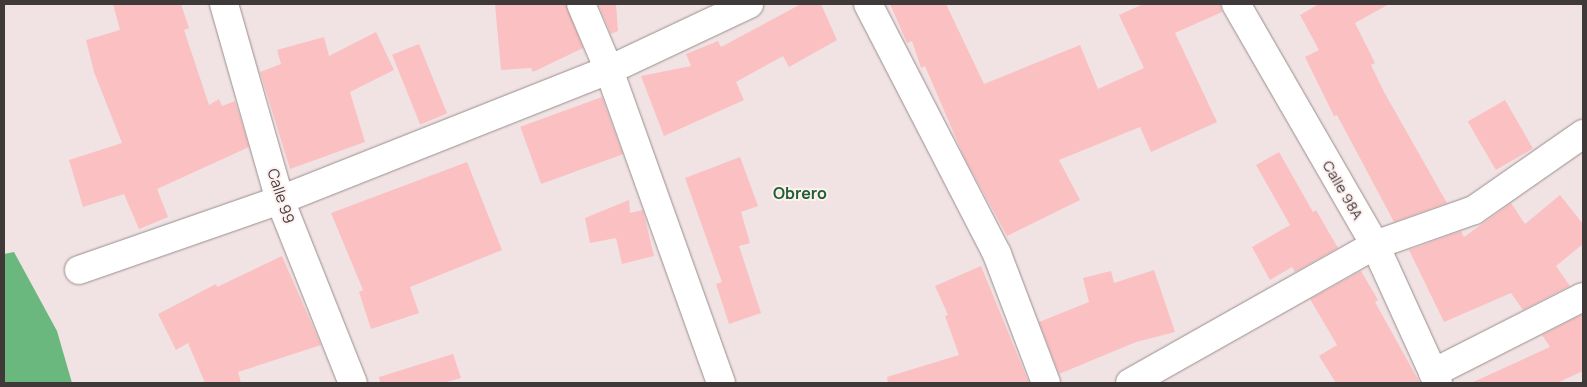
<!DOCTYPE html>
<style>
body{margin:0}
#map{position:relative;width:1587px;height:387px;overflow:hidden;background:#f1e3e3;font-family:Manrope,sans-serif}
div>[style]{position:absolute}
.water>*{inset:0;background:#6ab87e}
.building>*{inset:0;background:#fbc0c2;transform-origin:0 0}
.roads{filter:drop-shadow(0 0 1px #9a8d8d) drop-shadow(0 0 1px #9a8d8d)}
.minor>*{height:28px;margin:-14px;padding:0 14px;transform-origin:14px;border-radius:14px;background:#fff}
span{translate:-50% -50%;white-space:nowrap;text-align:center;line-height:1.15;-webkit-text-stroke:4px #fff0f0;paint-order:stroke}
.street-label{font-size:15px;color:#3f3939}
.neighbourhood-label{font-size:16px;color:#1d6133;font-weight:700}
.frame{position:absolute;inset:0;border:5px solid #3f3939;pointer-events:none}
</style>
<div id="map">
<div class="water">
<i style="clip-path:polygon(14px 252px,57px 331px,72px 383px,4px 383px,4px 254px)"></i>
</div>
<div class="building">
<i style="clip-path:polygon(113px 4px,181px 4px,189px 28px,184px 30px,209px 105px,219px 99px,222px 106px,235px 101px,249px 147px,157px 189px,168px 217px,139px 229px,124px 194px,83px 207px,69px 160px,122px 143px,94px 72px,86px 40px,120px 30px)"></i>
<i style="clip-path:polygon(495px 4px,566px 4px,583px 48px,533px 72px,531px 68px,501px 70px)"></i>
<i style="clip-path:polygon(598px 4px,616px 4px,618px 31px,611px 34px)"></i>
<i style="clip-path:polygon(801px 4px,821px 4px,837px 40px,789px 67px,783px 56px,736px 82px,744px 100px,664px 136px,641px 76px,691px 66px,686px 54px,718px 41px,721px 47px)"></i>
<i style="clip-path:polygon(890px 4px,946px 4px,984px 84px,1080px 45px,1098px 89px,1144px 68px,1119px 15px,1143px 4px,1220px 4px,1222px 12px,1175px 33px,1217px 122px,1151px 152px,1140px 127px,1059px 160px,1080px 200px,1007px 236px,964px 157px,925px 66px,921px 68px,912px 41px,907px 43px)"></i>
<i style="clip-path:polygon(1319px 4px,1389px 4px,1355px 23px,1375px 63px,1371px 65px,1384px 92px,1447px 203px,1394px 222px,1337px 115px,1334px 116px,1305px 57px,1319px 50px,1300px 15px)"></i>
<i style="clip-path:polygon(376px 32px,394px 70px,350px 92px,365px 142px,290px 169px,260px 72px,281px 64px,277px 50px,324px 37px,329px 56px)"></i>
<i style="left:419px;top:44px;width:75px;height:29px;rotate:68deg"></i>
<i style="left:602px;top:97px;width:61px;height:87px;rotate:70deg"></i>
<i style="left:1505px;top:100px;width:56px;height:43px;rotate:60deg"></i>
<i style="clip-path:polygon(1279px 152px,1313px 212px,1316px 210px,1338px 248px,1295px 272px,1292px 267px,1270px 280px,1252px 247px,1290px 225px,1256px 165px)"></i>
<i style="clip-path:polygon(740px 157px,758px 206px,741px 212px,750px 243px,739px 246px,761px 313px,729px 324px,716px 284px,722px 282px,685px 178px)"></i>
<i style="clip-path:polygon(467px 162px,502px 250px,410px 287px,419px 313px,371px 329px,359px 292px,363px 290px,331px 213px)"></i>
<i style="clip-path:polygon(1560px 195px,1583px 224px,1583px 244px,1556px 266px,1570px 286px,1523px 310px,1511px 293px,1444px 322px,1409px 250px,1461px 231px,1464px 237px,1511px 203px,1525px 224px)"></i>
<i style="clip-path:polygon(629px 200px,630px 213px,643px 210px,654px 256px,622px 264px,616px 238px,590px 243px,585px 218px)"></i>
<i style="clip-path:polygon(282px 256px,321px 345px,238px 372px,241px 383px,205px 383px,188px 343px,176px 350px,158px 314px,216px 284px,217px 287px)"></i>
<i style="clip-path:polygon(981px 266px,1029px 383px,888px 383px,887px 377px,959px 355px,945px 316px,948px 315px,935px 286px)"></i>
<i style="clip-path:polygon(1154px 270px,1175px 332px,1136px 342px,1059px 374px,1039px 322px,1089px 302px,1083px 278px,1111px 271px,1114px 283px)"></i>
<i style="clip-path:polygon(1361px 271px,1378px 300px,1375px 302px,1420px 383px,1336px 383px,1319px 356px,1337px 345px,1310px 299px)"></i>
<i style="clip-path:polygon(1583px 314px,1583px 371px,1557px 383px,1471px 383px,1550px 347px,1542px 335px)"></i>
<i style="clip-path:polygon(453px 354px,461px 378px,443px 383px,380px 383px,379px 377px)"></i>
</div>
<div class="roads">
<div class="minor">
<i style="left:224px;top:4px;width:204px;rotate:74.1deg"></i>
<i style="left:280px;top:200px;width:197px;rotate:68.3deg"></i>
<i style="left:581px;top:4px;width:72px;rotate:67deg"></i>
<i style="left:609px;top:70px;width:332px;rotate:70.3deg"></i>
<i style="left:868px;top:4px;width:281px;rotate:62.7deg"></i>
<i style="left:997px;top:254px;width:138px;rotate:69.2deg"></i>
<i style="left:1236px;top:4px;width:278px;rotate:60deg"></i>
<i style="left:1375px;top:245px;width:152px;rotate:65.5deg"></i>
<i style="left:79px;top:270px;width:213px;rotate:-19.2deg"></i>
<i style="left:280px;top:200px;width:354px;rotate:-21.6deg"></i>
<i style="left:609px;top:70px;width:155px;rotate:-25.2deg"></i>
<i style="left:1433px;top:373px;width:168px;rotate:-26.9deg"></i>
<i style="left:1130px;top:383px;width:281px;rotate:-29.4deg"></i>
<i style="left:1375px;top:245px;width:105px;rotate:-19.5deg"></i>
<i style="left:1474px;top:210px;width:133px;rotate:-34.9deg"></i>
</div>
</div>
<div class="street-label">
<span style="left:1343px;top:190px;rotate:60deg">Calle 98A</span>
<span style="left:281px;top:196px;rotate:72deg">Calle 99</span>
</div>
<div class="neighbourhood-label">
<span style="left:800px;top:193px">Obrero</span>
</div>
<div class="frame"></div>
</div>
